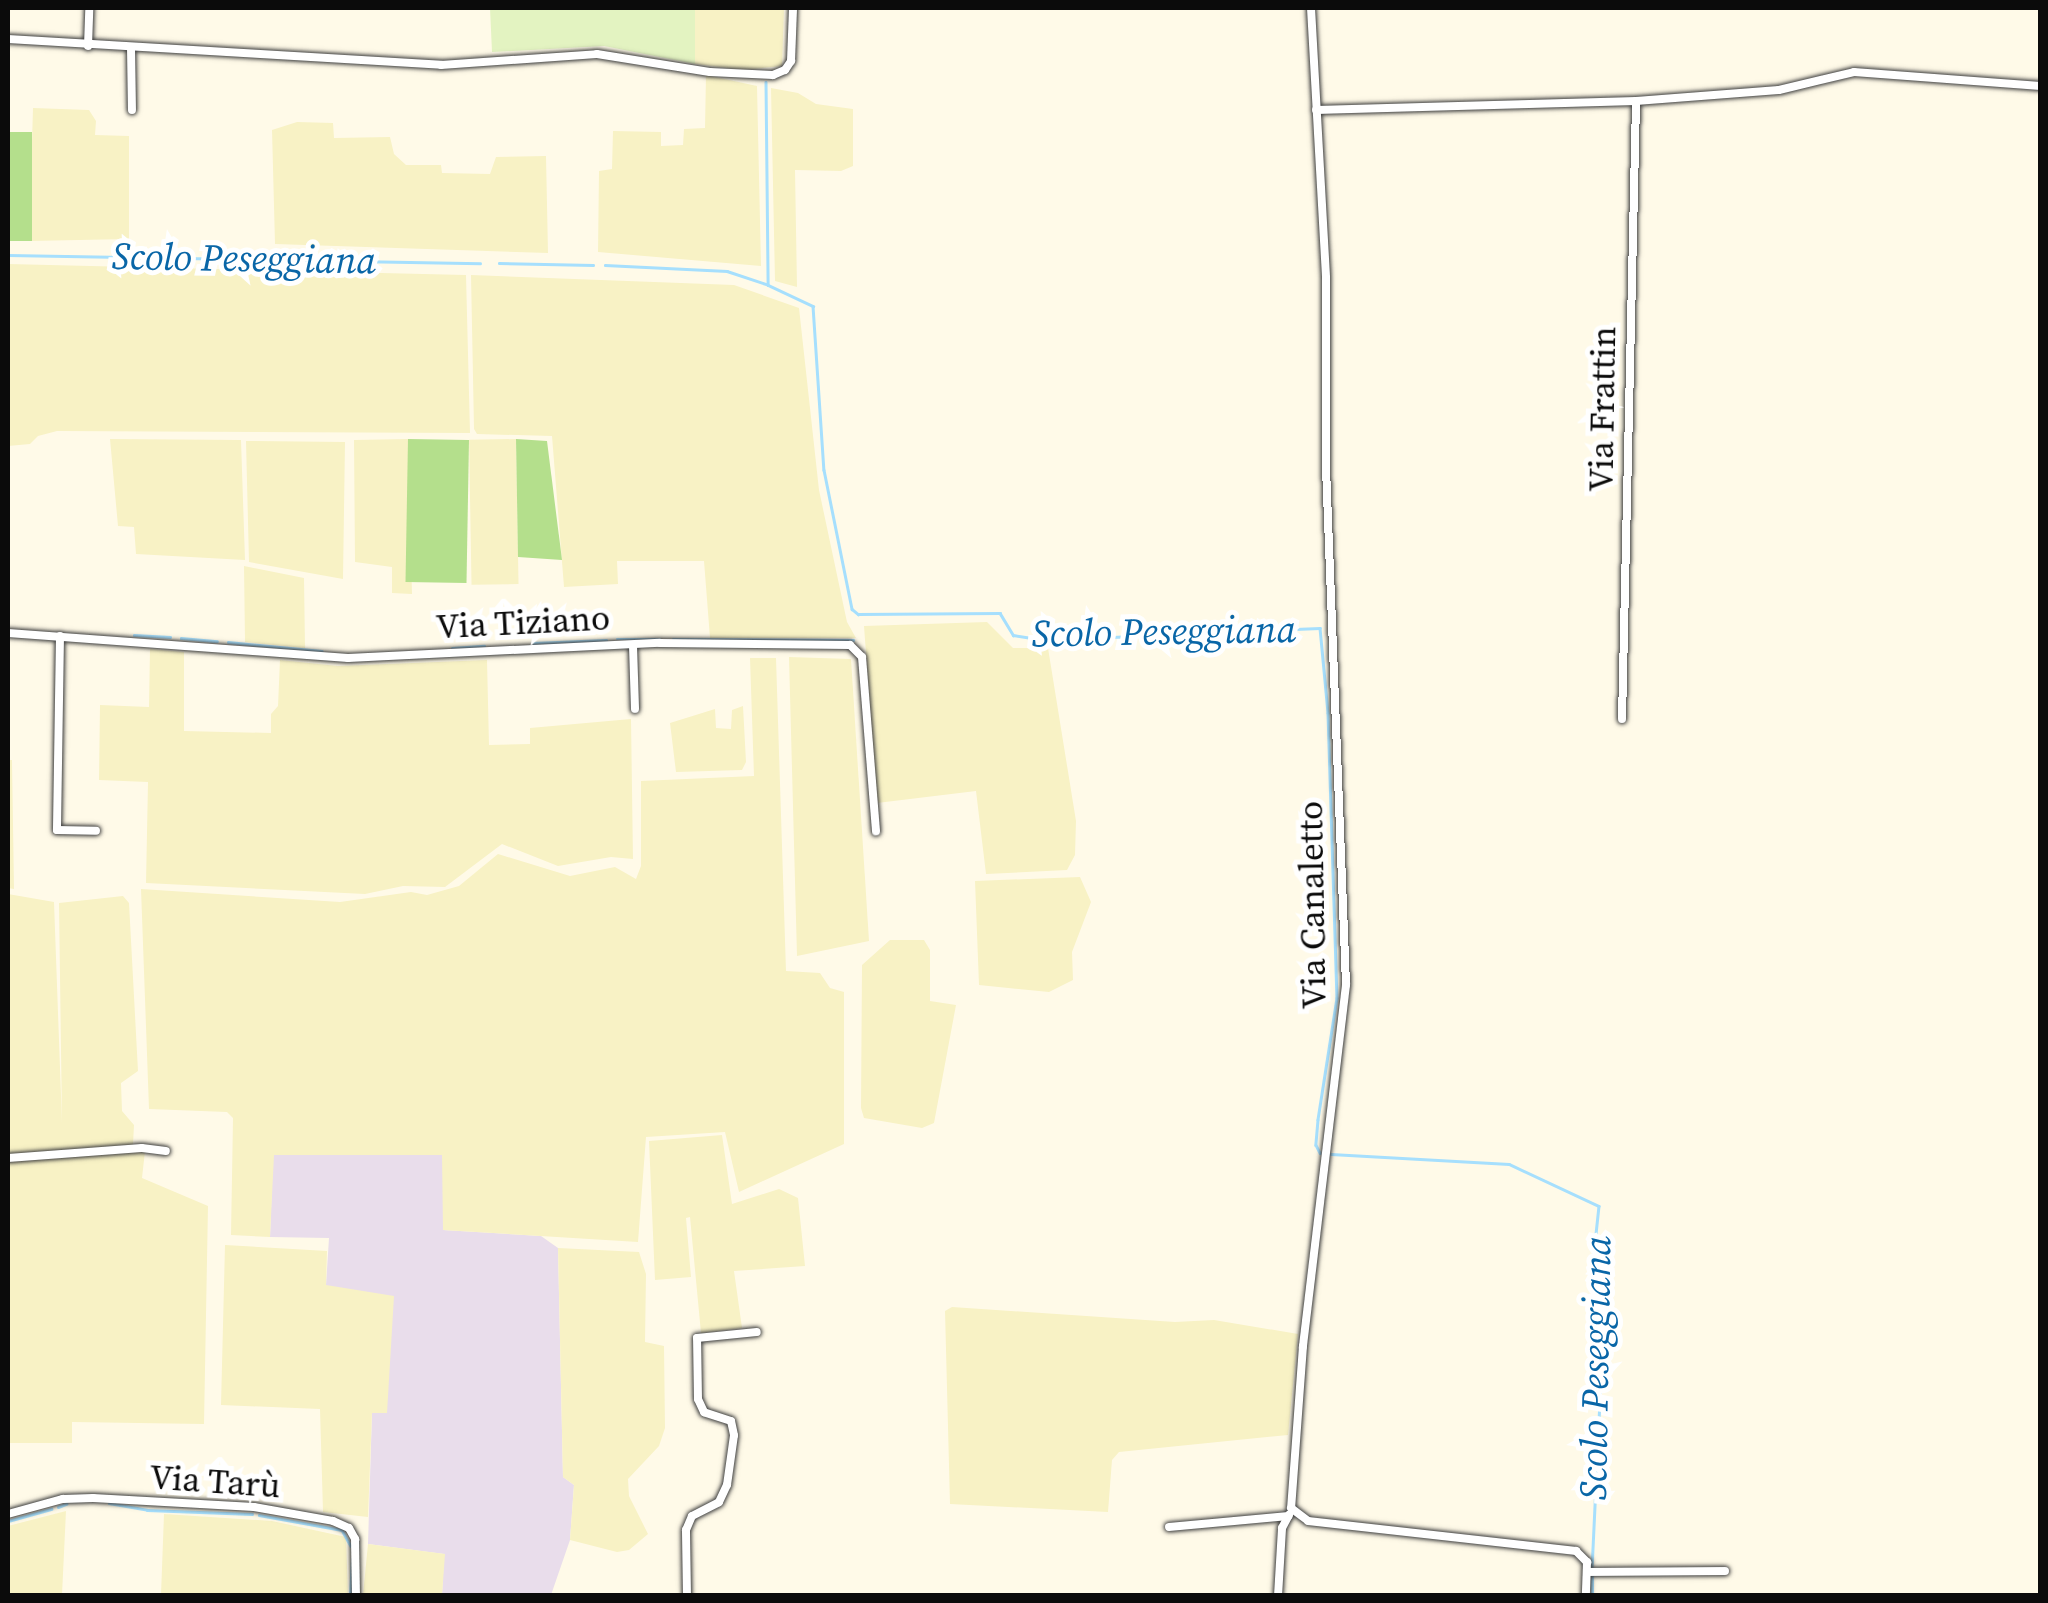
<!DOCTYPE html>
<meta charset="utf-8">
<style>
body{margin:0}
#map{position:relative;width:2048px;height:1603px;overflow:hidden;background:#fffae8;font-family:"Source Serif 4",serif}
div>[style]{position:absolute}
.industrial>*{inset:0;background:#e9ddeb}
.farmland>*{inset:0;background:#f8f2c5;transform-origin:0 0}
.forest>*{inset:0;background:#b4df8c;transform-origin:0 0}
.pitch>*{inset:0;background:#e3f3c1}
.stream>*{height:2.5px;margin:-1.25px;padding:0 1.25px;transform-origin:1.25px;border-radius:1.25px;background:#a6dffd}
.roads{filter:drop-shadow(0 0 2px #3e3e3e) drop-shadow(0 0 2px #3e3e3e)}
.street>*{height:8px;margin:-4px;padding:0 4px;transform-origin:4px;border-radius:4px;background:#fff}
span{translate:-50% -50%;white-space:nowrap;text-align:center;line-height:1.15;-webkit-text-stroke:10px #fff;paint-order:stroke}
.street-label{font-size:35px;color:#0b0b0b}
.water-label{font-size:38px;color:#0966a7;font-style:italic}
.frame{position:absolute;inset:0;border:10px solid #0b0b0b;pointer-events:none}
</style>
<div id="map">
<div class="industrial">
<i style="clip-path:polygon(273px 1155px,443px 1155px,443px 1230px,541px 1236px,558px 1248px,563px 1477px,574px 1485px,570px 1540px,551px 1595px,442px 1595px,444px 1554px,368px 1544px,372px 1412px,387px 1413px,326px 1285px,329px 1238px,270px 1237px)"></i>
</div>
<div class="farmland">
<i style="clip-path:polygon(695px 8px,784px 8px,782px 66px,744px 70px,695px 64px)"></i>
<i style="clip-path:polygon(706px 75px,757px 86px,761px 266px,598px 252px,599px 171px,612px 169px,613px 131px,661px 132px,661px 146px,683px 145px,684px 129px,705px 128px)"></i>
<i style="clip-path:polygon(771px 88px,798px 93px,816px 104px,853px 109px,853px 166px,841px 171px,795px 170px,797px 287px,775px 281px)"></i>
<i style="clip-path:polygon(33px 108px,89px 110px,96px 121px,95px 135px,129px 136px,129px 239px,29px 241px)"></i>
<i style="clip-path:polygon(297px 122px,333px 123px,334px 138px,390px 137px,394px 154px,406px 165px,441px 165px,442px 173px,490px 174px,496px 157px,546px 156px,548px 253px,275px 244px,272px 130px)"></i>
<i style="clip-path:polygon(8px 264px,466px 275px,470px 433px,57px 431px,38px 436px,30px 444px,8px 446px)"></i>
<i style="clip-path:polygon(471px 275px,734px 285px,799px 308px,819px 490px,847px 622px,856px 638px,710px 638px,704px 561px,617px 561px,618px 584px,564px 587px,552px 436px,477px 434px,474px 429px)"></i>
<i style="clip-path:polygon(110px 439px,241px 440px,245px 560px,136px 554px,134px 527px,118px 526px)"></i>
<i style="clip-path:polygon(408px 439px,412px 594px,392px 593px,392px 567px,355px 562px,354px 440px)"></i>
<i style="left:516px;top:439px;width:145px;height:47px;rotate:89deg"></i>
<i style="clip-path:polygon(246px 441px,345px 442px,343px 579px,249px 562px)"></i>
<i style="clip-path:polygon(244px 566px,304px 578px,305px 648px,245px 642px)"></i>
<i style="clip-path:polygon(987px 622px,1013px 648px,1048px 648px,1076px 821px,1075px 855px,1067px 870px,986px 874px,976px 791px,877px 803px,864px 626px)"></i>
<i style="clip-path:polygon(150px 649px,184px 652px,184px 731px,271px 733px,271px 714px,278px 706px,280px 660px,338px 666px,487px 660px,489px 745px,530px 744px,530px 728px,631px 719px,633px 859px,611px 857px,558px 866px,502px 844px,445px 887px,403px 886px,365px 894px,146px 883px,148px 782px,99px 780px,100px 705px,149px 707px)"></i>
<i style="clip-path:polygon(789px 657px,851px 659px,869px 941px,797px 956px)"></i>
<i style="clip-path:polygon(750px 658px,776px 658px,786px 971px,820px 973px,830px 988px,844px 992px,844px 1144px,739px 1192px,725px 1132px,646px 1137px,638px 1242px,443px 1230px,442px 1155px,274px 1155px,270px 1237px,231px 1235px,233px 1118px,227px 1112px,149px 1109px,141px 889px,340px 902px,411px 892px,427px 895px,459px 886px,498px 854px,570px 876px,615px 867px,636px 879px,641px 866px,641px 781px,754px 776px)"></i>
<i style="clip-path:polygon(743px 706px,746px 762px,742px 770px,676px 772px,670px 723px,715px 709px,716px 728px,731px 729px,732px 710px)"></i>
<i style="clip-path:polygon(8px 760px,12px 760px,14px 889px,8px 888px)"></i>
<i style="clip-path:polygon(1080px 877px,1091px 902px,1072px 952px,1073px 980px,1049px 992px,979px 985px,975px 881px)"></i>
<i style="clip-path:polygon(8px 894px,54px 902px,62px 1123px,59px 903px,123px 896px,129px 903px,138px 1071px,121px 1083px,122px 1111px,134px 1125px,133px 1145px,8px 1155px)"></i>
<i style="clip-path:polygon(890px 940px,924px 940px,930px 950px,930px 1001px,956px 1005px,934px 1123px,922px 1128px,864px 1118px,861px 1108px,862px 965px)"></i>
<i style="clip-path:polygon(722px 1135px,732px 1204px,779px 1189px,798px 1198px,805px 1266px,734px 1271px,742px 1328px,701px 1333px,690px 1217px,686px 1218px,691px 1277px,655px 1280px,649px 1141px)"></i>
<i style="clip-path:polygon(145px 1151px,142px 1178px,208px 1206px,204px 1424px,72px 1422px,72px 1443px,8px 1443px,8px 1161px)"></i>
<i style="clip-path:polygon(225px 1245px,327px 1251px,326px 1285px,394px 1296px,387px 1413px,372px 1413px,368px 1517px,323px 1512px,320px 1409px,221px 1405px)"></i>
<i style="clip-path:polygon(558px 1248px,639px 1252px,646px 1274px,645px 1342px,664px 1346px,665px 1428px,659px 1446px,628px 1479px,629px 1496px,648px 1534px,629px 1550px,617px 1552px,570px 1540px,574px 1485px,563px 1477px)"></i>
<i style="clip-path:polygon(952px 1307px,1175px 1322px,1214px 1320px,1298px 1334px,1288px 1435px,1119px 1452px,1112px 1460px,1108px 1512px,950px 1504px,945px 1311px)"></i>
<i style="clip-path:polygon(66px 1511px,62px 1595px,8px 1595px,8px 1526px)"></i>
<i style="clip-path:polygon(164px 1514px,272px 1521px,346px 1537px,348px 1595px,161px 1595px)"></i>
<i style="clip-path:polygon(368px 1544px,445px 1554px,442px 1595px,363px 1595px)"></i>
</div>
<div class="forest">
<i style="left:8px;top:132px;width:24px;height:109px"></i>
<i style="left:408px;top:439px;width:61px;height:143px;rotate:1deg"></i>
<i style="clip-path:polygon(516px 439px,547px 441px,562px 560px,518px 557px)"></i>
</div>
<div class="pitch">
<i style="clip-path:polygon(490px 8px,695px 8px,695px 64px,604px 46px,492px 52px)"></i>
</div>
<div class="stream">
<i style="left:766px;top:82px;width:203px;rotate:89.4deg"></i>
<i style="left:768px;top:285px;width:50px;rotate:25deg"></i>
<i style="left:813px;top:306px;width:164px;rotate:86.2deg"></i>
<i style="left:824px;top:470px;width:142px;rotate:78.6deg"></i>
<i style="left:852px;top:609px;width:8px;rotate:40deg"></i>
<i style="left:858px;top:614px;width:142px;rotate:-0.4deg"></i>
<i style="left:1000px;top:613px;width:26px;rotate:59deg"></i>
<i style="left:1013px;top:635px;width:30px;rotate:9deg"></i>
<i style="left:1043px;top:640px;width:277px;rotate:-2.5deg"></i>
<i style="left:1320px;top:628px;width:85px;rotate:84.6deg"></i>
<i style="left:1328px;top:713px;width:285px;rotate:88.2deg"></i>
<i style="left:1337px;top:998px;width:123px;rotate:98.9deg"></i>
<i style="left:1318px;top:1120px;width:25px;rotate:95deg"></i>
<i style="left:1316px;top:1145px;width:9px;rotate:63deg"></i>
<i style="left:8px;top:255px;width:472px;rotate:1deg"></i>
<i style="left:499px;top:263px;width:94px;rotate:1.2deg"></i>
<i style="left:605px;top:265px;width:122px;rotate:2.8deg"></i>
<i style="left:727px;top:271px;width:41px;rotate:18.4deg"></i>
<i style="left:134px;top:635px;width:36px;rotate:3deg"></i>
<i style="left:181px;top:638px;width:36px;rotate:5deg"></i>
<i style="left:617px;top:639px;width:43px"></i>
<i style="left:673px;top:639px;width:180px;rotate:0.3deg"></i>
<i style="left:228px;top:642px;width:94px;rotate:5.5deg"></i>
<i style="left:533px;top:643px;width:73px;rotate:-2.4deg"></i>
<i style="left:452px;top:648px;width:32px;rotate:-4deg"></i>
<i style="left:1331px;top:1154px;width:178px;rotate:3.2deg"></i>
<i style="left:1509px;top:1164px;width:99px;rotate:25deg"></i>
<i style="left:1599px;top:1206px;width:56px;rotate:96.1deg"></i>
<i style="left:1593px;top:1262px;width:117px;rotate:86.1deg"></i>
<i style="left:1601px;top:1379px;width:189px;rotate:92.7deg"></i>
<i style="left:109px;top:1503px;width:39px;rotate:10deg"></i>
<i style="left:147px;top:1510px;width:105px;rotate:2.2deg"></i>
<i style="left:58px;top:1507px;width:9px;rotate:-21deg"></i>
<i style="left:259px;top:1515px;width:84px;rotate:10.2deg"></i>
<i style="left:342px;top:1530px;width:18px;rotate:61deg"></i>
<i style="left:8px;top:1521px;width:45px;rotate:-15.6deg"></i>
<i style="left:350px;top:1596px;width:37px;rotate:-87deg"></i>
<i style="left:1592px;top:1596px;width:20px;rotate:-90deg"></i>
</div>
<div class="roads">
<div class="street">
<i style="left:1311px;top:8px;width:270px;rotate:86.8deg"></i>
<i style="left:1326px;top:278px;width:190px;rotate:90deg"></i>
<i style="left:1326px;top:468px;width:517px;rotate:87.78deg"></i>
<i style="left:1346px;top:985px;width:364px;rotate:96.8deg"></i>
<i style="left:1303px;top:1346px;width:162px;rotate:94.2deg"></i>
<i style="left:1291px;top:1508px;width:21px;rotate:37deg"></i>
<i style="left:1308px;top:1521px;width:270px;rotate:6.4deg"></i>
<i style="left:1576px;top:1551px;width:16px;rotate:45deg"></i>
<i style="left:1587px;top:1562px;width:34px;rotate:92deg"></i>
<i style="left:8px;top:39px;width:434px;rotate:3.4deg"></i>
<i style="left:441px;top:65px;width:156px;rotate:-4deg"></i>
<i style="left:597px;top:54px;width:114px;rotate:9.1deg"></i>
<i style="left:710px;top:72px;width:63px;rotate:2.7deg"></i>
<i style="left:773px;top:75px;width:13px;rotate:-23deg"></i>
<i style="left:785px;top:70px;width:11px;rotate:-56deg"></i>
<i style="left:791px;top:61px;width:53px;rotate:-87.8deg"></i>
<i style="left:88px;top:46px;width:38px;rotate:-88deg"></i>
<i style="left:131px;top:48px;width:62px;rotate:89.1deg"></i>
<i style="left:1316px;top:110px;width:320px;rotate:-1.6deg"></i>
<i style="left:1636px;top:101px;width:143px;rotate:-4.4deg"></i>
<i style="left:1779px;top:90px;width:77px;rotate:-13.5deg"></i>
<i style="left:1854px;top:72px;width:187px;rotate:4.3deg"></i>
<i style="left:8px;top:633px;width:341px;rotate:4.2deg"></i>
<i style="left:348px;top:658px;width:312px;rotate:-2.8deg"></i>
<i style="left:660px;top:643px;width:190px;rotate:0.6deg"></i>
<i style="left:850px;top:645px;width:17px;rotate:45deg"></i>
<i style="left:862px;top:657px;width:175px;rotate:85.4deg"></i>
<i style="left:60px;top:636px;width:194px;rotate:90.9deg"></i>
<i style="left:57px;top:830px;width:39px;rotate:1deg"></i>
<i style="left:633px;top:645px;width:64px;rotate:88.2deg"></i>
<i style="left:1622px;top:719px;width:618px;rotate:-88.7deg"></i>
<i style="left:8px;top:1158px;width:134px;rotate:-4.3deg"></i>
<i style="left:142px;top:1148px;width:24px;rotate:7deg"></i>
<i style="left:8px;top:1514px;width:57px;rotate:-15.3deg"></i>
<i style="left:63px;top:1499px;width:30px;rotate:-2deg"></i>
<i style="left:93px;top:1498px;width:161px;rotate:3.2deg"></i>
<i style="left:254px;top:1507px;width:80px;rotate:10deg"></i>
<i style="left:333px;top:1521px;width:17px;rotate:24deg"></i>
<i style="left:349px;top:1528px;width:13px;rotate:61deg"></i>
<i style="left:355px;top:1539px;width:57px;rotate:89deg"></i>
<i style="left:1169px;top:1527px;width:120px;rotate:-5.3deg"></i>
<i style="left:1587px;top:1572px;width:138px;rotate:-0.4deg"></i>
<i style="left:687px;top:1596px;width:66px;rotate:-90.9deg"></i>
<i style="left:686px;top:1530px;width:15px;rotate:-67deg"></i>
<i style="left:692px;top:1516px;width:30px;rotate:-27deg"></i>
<i style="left:719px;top:1502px;width:19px;rotate:-65deg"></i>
<i style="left:727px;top:1485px;width:50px;rotate:-82deg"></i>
<i style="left:734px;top:1435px;width:14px;rotate:-102deg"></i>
<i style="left:731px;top:1421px;width:28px;rotate:-162deg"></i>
<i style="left:704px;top:1412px;width:14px;rotate:-115deg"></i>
<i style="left:698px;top:1399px;width:61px;rotate:-90.9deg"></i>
<i style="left:697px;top:1338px;width:60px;rotate:-5.7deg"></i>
<i style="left:1278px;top:1596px;width:68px;rotate:-86.6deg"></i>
<i style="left:1282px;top:1528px;width:15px;rotate:-62deg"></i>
</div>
</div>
<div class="street-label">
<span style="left:1602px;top:409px;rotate:-89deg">Via Frattin</span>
<span style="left:523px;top:622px;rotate:-3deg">Via Tiziano</span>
<span style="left:1312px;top:905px;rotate:-91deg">Via Canaletto</span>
<span style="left:215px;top:1481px;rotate:4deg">Via Tarù</span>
</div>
<div class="water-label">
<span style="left:244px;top:259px;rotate:1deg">Scolo Peseggiana</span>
<span style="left:1164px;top:632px;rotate:-1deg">Scolo Peseggiana</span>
<span style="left:1596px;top:1368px;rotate:-89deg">Scolo Peseggiana</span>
</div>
<div class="frame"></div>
</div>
